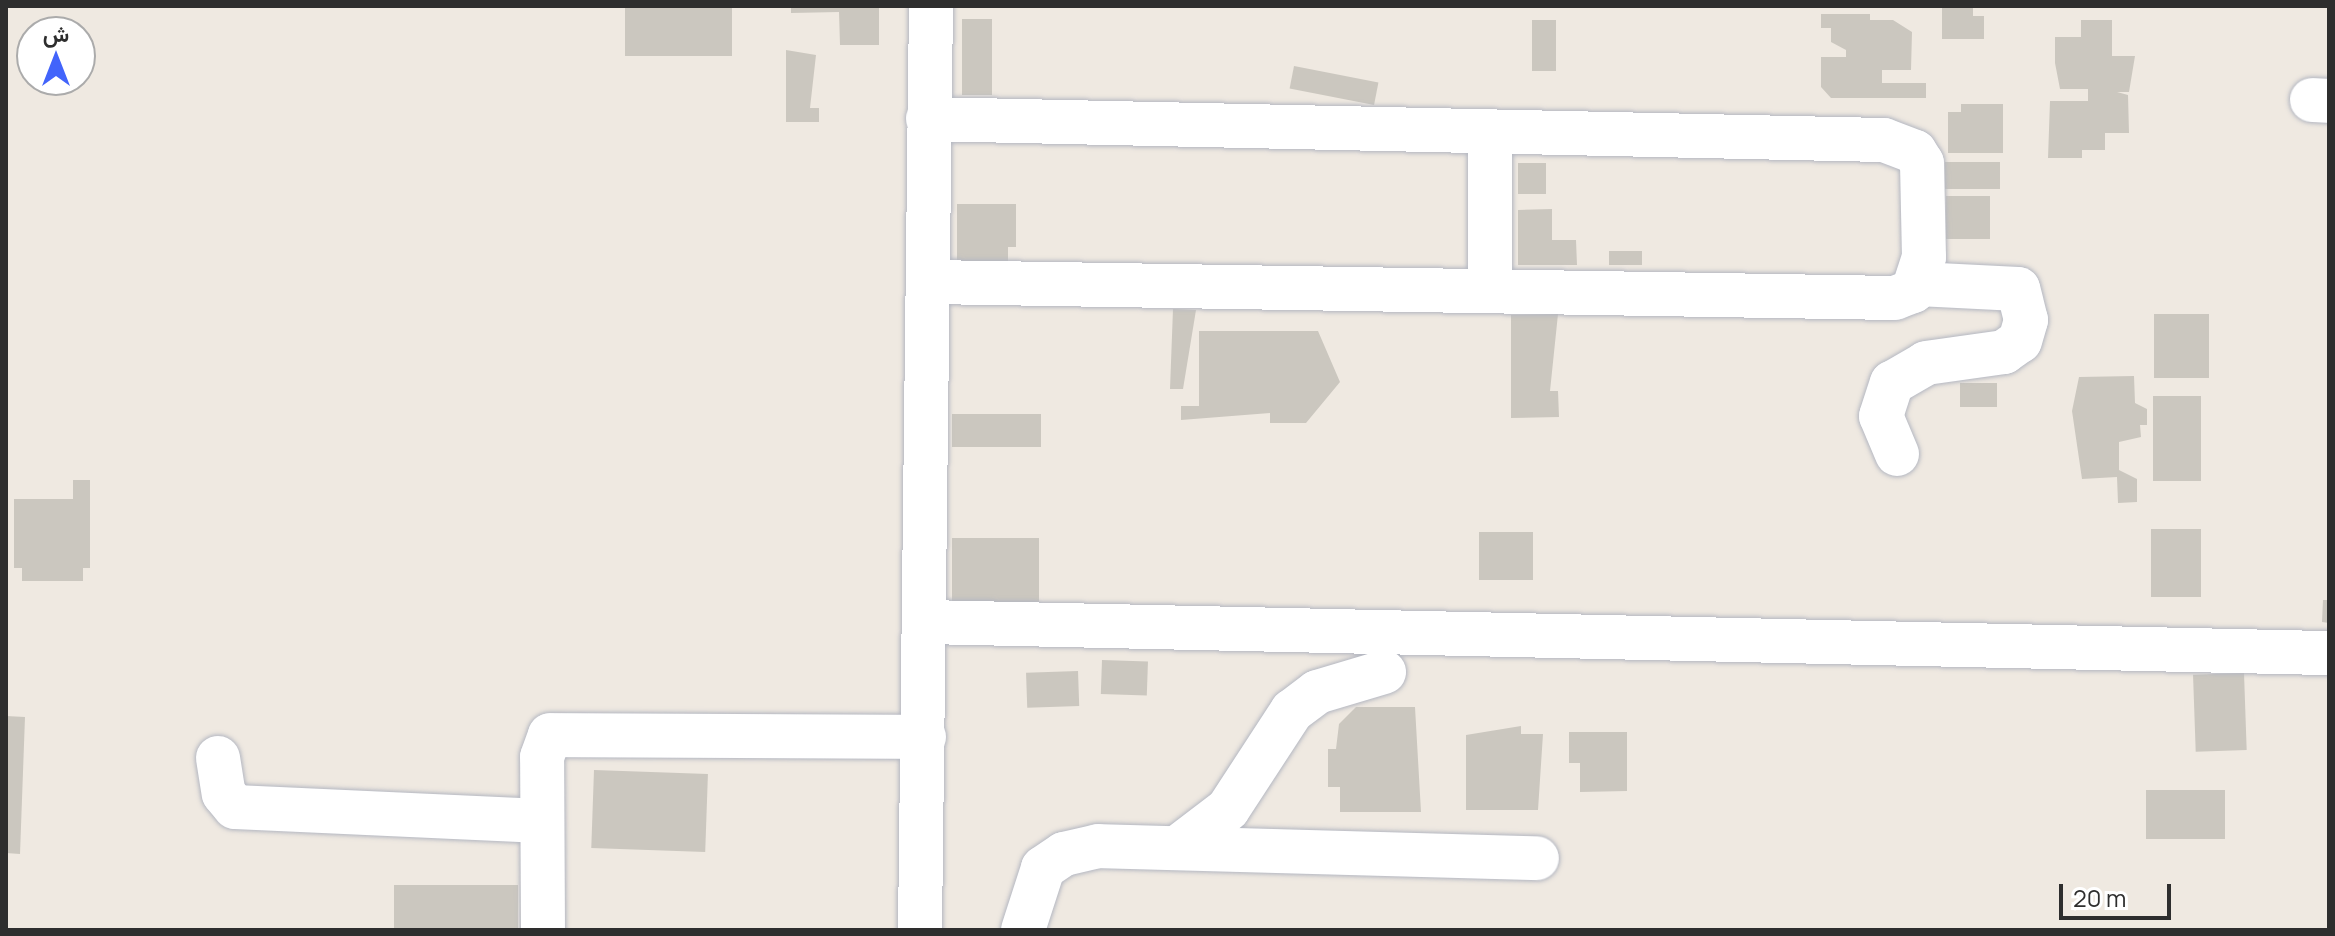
<!DOCTYPE html>
<meta charset="utf-8">
<style>
body{margin:0}
#map{position:relative;width:2335px;height:936px;overflow:hidden;background:#efe9e1;font-family:Manrope,Vazirmatn,sans-serif}
div>[style]{position:absolute}
.building>*{inset:0;background:#cbc7bf;transform-origin:0 0}
.roads{filter:drop-shadow(0 0 2px #b4b7c1) drop-shadow(0 0 2px #b4b7c1)}
.minor>*{height:44px;margin:-22px;padding:0 22px;transform-origin:22px;border-radius:22px;background:#fff}
span{translate:-50% -50%;white-space:nowrap;text-align:center;line-height:1.15;-webkit-text-stroke:8px #fff;paint-order:stroke}
.frame{position:absolute;inset:0;border:8px solid #2e2e2e;pointer-events:none}
.north{position:absolute;left:16px;top:16px;width:80px;height:80px;box-sizing:border-box;background:#fff;border:2px solid #ababab;border-radius:50%;rotate:0deg;font-size:22px;font-weight:700;line-height:32px;text-align:center;color:#2e2e2e}
.north::after{content:'';display:block;margin:auto;width:28px;height:36px;background:#4264fb;clip-path:polygon(50% 0,100% 100%,50% 72%,0 100%)}
.scale{position:absolute;left:2059px;top:884px;width:112px;height:36px;box-sizing:border-box;border:4px solid #2e2e2e;border-top:0;padding-left:10px;font-size:24px;line-height:28px;white-space:nowrap;color:#2e2e2e;-webkit-text-stroke:6px #fff;paint-order:stroke}
</style>
<div id="map">
<div class="building">
<i style="left:625px;top:6px;width:107px;height:50px"></i>
<i style="clip-path:polygon(791px 6px,879px 6px,879px 45px,840px 45px,839px 12px,791px 13px)"></i>
<i style="clip-path:polygon(1942px 8px,1973px 8px,1973px 16px,1984px 16px,1984px 39px,1942px 39px)"></i>
<i style="clip-path:polygon(1821px 14px,1870px 14px,1870px 20px,1893px 20px,1912px 32px,1911px 70px,1882px 70px,1882px 83px,1926px 83px,1926px 98px,1831px 98px,1821px 87px,1821px 57px,1846px 57px,1846px 50px,1831px 42px,1831px 28px,1821px 28px)"></i>
<i style="left:962px;top:19px;width:30px;height:76px"></i>
<i style="left:1532px;top:20px;width:24px;height:51px"></i>
<i style="clip-path:polygon(2081px 20px,2112px 20px,2112px 56px,2135px 56px,2129px 92px,2117px 92px,2128px 95px,2129px 133px,2105px 133px,2105px 150px,2082px 150px,2082px 158px,2048px 158px,2050px 101px,2088px 101px,2088px 89px,2060px 89px,2055px 63px,2055px 37px,2081px 37px)"></i>
<i style="clip-path:polygon(786px 50px,816px 55px,810px 108px,819px 108px,819px 122px,786px 122px)"></i>
<i style="left:1294px;top:66px;width:86px;height:23px;rotate:11deg"></i>
<i style="clip-path:polygon(1961px 104px,2003px 104px,2003px 153px,1948px 153px,1948px 112px,1961px 112px)"></i>
<i style="left:1945px;top:162px;width:55px;height:27px"></i>
<i style="left:1518px;top:163px;width:28px;height:31px"></i>
<i style="left:1946px;top:196px;width:44px;height:43px"></i>
<i style="clip-path:polygon(957px 204px,1016px 204px,1016px 247px,1008px 247px,1008px 261px,957px 261px)"></i>
<i style="clip-path:polygon(1552px 209px,1552px 240px,1576px 240px,1577px 265px,1518px 265px,1518px 210px)"></i>
<i style="left:1642px;top:251px;width:14px;height:33px;rotate:90deg"></i>
<i style="clip-path:polygon(1173px 309px,1196px 310px,1183px 389px,1170px 389px)"></i>
<i style="clip-path:polygon(1558px 314px,1550px 391px,1558px 391px,1559px 417px,1511px 418px,1511px 315px)"></i>
<i style="left:2154px;top:314px;width:55px;height:64px"></i>
<i style="clip-path:polygon(1199px 331px,1318px 331px,1340px 382px,1306px 423px,1270px 423px,1270px 413px,1181px 420px,1181px 406px,1199px 406px)"></i>
<i style="clip-path:polygon(2134px 376px,2135px 403px,2147px 409px,2147px 425px,2140px 425px,2141px 437px,2119px 442px,2119px 470px,2137px 479px,2137px 502px,2118px 503px,2117px 477px,2082px 479px,2072px 411px,2079px 377px)"></i>
<i style="left:1997px;top:383px;width:24px;height:37px;rotate:90deg"></i>
<i style="left:2153px;top:396px;width:48px;height:85px"></i>
<i style="left:952px;top:414px;width:89px;height:33px"></i>
<i style="clip-path:polygon(73px 480px,90px 480px,90px 568px,83px 568px,83px 581px,22px 581px,22px 568px,14px 568px,14px 499px,73px 499px)"></i>
<i style="left:2151px;top:529px;width:50px;height:68px"></i>
<i style="left:1479px;top:532px;width:54px;height:48px"></i>
<i style="left:952px;top:538px;width:87px;height:74px"></i>
<i style="clip-path:polygon(2323px 600px,2329px 600px,2329px 623px,2322px 622px)"></i>
<i style="left:1102px;top:660px;width:46px;height:34px;rotate:2deg"></i>
<i style="left:1078px;top:671px;width:35px;height:52px;rotate:88deg"></i>
<i style="left:2244px;top:673px;width:77px;height:51px;rotate:88deg"></i>
<i style="clip-path:polygon(1356px 707px,1415px 707px,1421px 812px,1340px 812px,1340px 787px,1328px 787px,1328px 749px,1336px 749px,1339px 724px)"></i>
<i style="clip-path:polygon(6px 716px,25px 717px,20px 854px,6px 853px)"></i>
<i style="clip-path:polygon(1521px 726px,1521px 734px,1543px 734px,1538px 810px,1466px 810px,1466px 735px)"></i>
<i style="clip-path:polygon(1569px 732px,1627px 732px,1627px 791px,1580px 792px,1580px 763px,1569px 763px)"></i>
<i style="left:594px;top:770px;width:114px;height:78px;rotate:2deg"></i>
<i style="left:2225px;top:790px;width:49px;height:79px;rotate:90deg"></i>
<i style="left:394px;top:885px;width:124px;height:45px"></i>
</div>
<div class="roads">
<div class="minor">
<i style="left:2312px;top:100px;width:17px;rotate:3deg"></i>
<i style="left:928px;top:119px;width:956px;rotate:1.26deg"></i>
<i style="left:1884px;top:140px;width:33px;rotate:21deg"></i>
<i style="left:1915px;top:152px;width:13px;rotate:58deg"></i>
<i style="left:1922px;top:163px;width:94px;rotate:88.8deg"></i>
<i style="left:1924px;top:257px;width:36px;rotate:108deg"></i>
<i style="left:1913px;top:291px;width:19px;rotate:159deg"></i>
<i style="left:1895px;top:298px;width:965px;rotate:-179.05deg"></i>
<i style="left:1490px;top:291px;width:160px;rotate:-90deg"></i>
<i style="left:1897px;top:454px;width:41px;rotate:-112.8deg"></i>
<i style="left:1881px;top:416px;width:35px;rotate:-72deg"></i>
<i style="left:1892px;top:383px;width:39px;rotate:-30deg"></i>
<i style="left:1926px;top:363px;width:79px;rotate:-8deg"></i>
<i style="left:2004px;top:352px;width:19px;rotate:-35deg"></i>
<i style="left:2020px;top:341px;width:22px;rotate:-74deg"></i>
<i style="left:2026px;top:320px;width:32px;rotate:-104deg"></i>
<i style="left:2018px;top:289px;width:100px;rotate:-177.1deg"></i>
<i style="left:926px;top:622px;width:1403px;rotate:1.27deg"></i>
<i style="left:218px;top:758px;width:36px;rotate:81deg"></i>
<i style="left:224px;top:794px;width:17px;rotate:50deg"></i>
<i style="left:235px;top:807px;width:307px;rotate:2.6deg"></i>
<i style="left:1177px;top:848px;width:64px;rotate:-37.4deg"></i>
<i style="left:1228px;top:809px;width:117px;rotate:-56.9deg"></i>
<i style="left:1292px;top:711px;width:31px;rotate:-37deg"></i>
<i style="left:1317px;top:692px;width:70px;rotate:-16.6deg"></i>
<i style="left:543px;top:930px;width:173px;rotate:-90.3deg"></i>
<i style="left:542px;top:757px;width:23px;rotate:-70deg"></i>
<i style="left:550px;top:735px;width:374px;rotate:0.3deg"></i>
<i style="left:920px;top:930px;width:924px;rotate:-89.32deg"></i>
<i style="left:1023px;top:930px;width:65px;rotate:-72.1deg"></i>
<i style="left:1043px;top:868px;width:25px;rotate:-34deg"></i>
<i style="left:1064px;top:854px;width:35px;rotate:-13deg"></i>
<i style="left:1098px;top:846px;width:439px;rotate:1.6deg"></i>
</div>
</div>
<div class="frame"></div>
<div class="north">ش</div>
<div class="scale">20 m</div>
</div>
